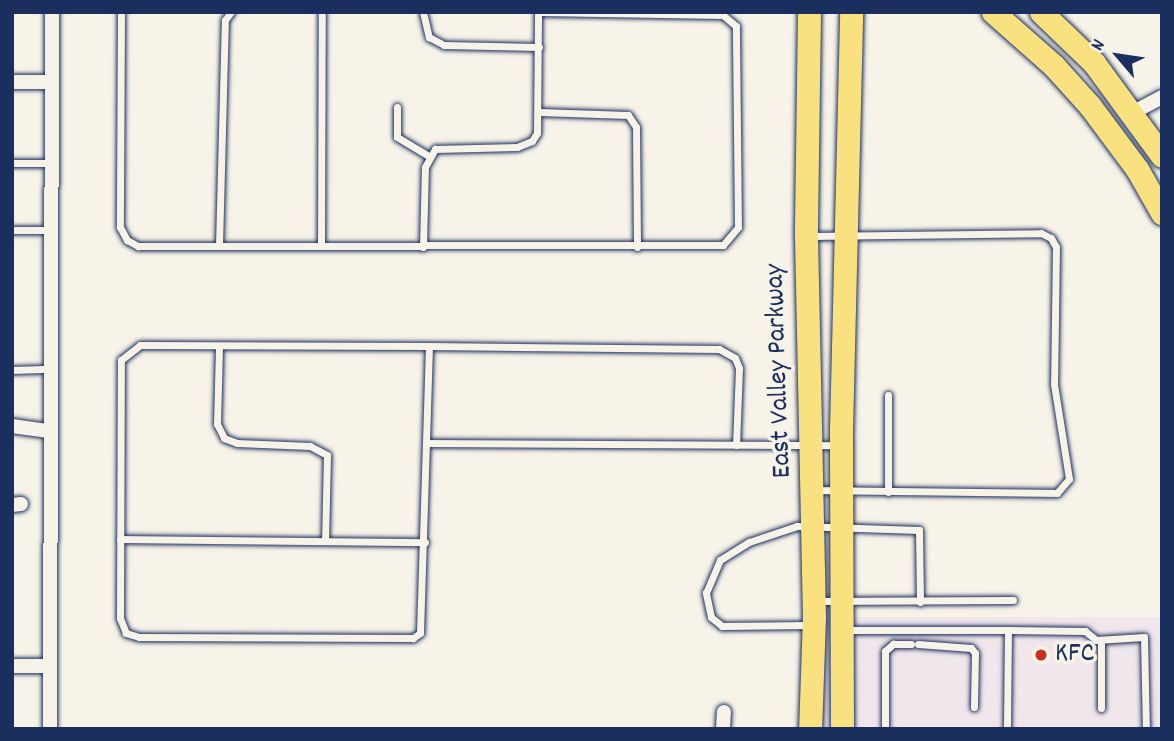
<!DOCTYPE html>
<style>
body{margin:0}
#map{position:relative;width:1174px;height:741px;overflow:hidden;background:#f7f3e8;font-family:Dekko,sans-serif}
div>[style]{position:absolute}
.built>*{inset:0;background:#f0e6ec;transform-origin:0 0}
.roads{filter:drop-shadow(0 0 2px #1b2f5e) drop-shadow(0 0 2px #1b2f5e)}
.service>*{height:7px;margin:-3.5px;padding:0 3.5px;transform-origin:3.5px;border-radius:3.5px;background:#f7f3e8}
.minor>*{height:14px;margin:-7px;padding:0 7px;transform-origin:7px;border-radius:7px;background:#f7f3e8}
.primary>*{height:23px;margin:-11.5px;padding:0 11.5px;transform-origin:11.5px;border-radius:11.5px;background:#fae180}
.dots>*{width:19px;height:19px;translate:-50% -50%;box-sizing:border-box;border:4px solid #f7f3e8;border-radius:50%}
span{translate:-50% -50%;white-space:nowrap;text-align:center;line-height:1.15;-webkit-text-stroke:7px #f7f3e8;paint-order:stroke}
.street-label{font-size:28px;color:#1b2f5e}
.poi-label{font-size:28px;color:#1b2f5e}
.left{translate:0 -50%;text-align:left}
.frame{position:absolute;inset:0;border:14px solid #1b2f5e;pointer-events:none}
.north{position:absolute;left:1083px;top:21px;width:70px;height:70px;-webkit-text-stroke:5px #f7f3e8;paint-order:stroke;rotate:299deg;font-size:19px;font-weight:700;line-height:28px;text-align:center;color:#1b2f5e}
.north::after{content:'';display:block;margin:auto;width:24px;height:32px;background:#1b2f5e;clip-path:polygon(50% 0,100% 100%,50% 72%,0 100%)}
</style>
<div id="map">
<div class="built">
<i style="left:814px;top:617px;width:348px;height:112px"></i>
</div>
<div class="roads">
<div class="service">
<i style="left:121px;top:12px;width:215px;rotate:90.3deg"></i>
<i style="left:120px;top:227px;width:15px;rotate:62deg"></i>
<i style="left:127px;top:240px;width:13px;rotate:29deg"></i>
<i style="left:138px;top:246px;width:585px;rotate:-0.1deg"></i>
<i style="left:723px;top:245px;width:23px;rotate:-50deg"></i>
<i style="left:738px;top:227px;width:201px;rotate:-90.6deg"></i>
<i style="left:736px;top:26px;width:17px;rotate:-140deg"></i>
<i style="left:723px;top:15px;width:184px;rotate:-179.1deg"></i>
<i style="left:423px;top:12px;width:26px;rotate:77deg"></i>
<i style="left:429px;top:37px;width:17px;rotate:28deg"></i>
<i style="left:444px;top:45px;width:95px;rotate:1.2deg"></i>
<i style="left:397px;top:107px;width:30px;rotate:90deg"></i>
<i style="left:397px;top:137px;width:37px;rotate:31deg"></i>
<i style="left:539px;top:112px;width:89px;rotate:1.9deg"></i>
<i style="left:628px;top:115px;width:14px;rotate:56deg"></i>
<i style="left:636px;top:127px;width:120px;rotate:89.5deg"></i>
<i style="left:12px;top:163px;width:39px"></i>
<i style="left:12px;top:230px;width:39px"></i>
<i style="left:810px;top:236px;width:231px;rotate:-0.7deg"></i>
<i style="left:1041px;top:233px;width:11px;rotate:27deg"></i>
<i style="left:1051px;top:238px;width:10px;rotate:61deg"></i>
<i style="left:1056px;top:247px;width:137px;rotate:90.8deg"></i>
<i style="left:1054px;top:384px;width:96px;rotate:81deg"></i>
<i style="left:1069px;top:479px;width:18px;rotate:131deg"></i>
<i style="left:1057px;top:493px;width:242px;rotate:-179.3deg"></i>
<i style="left:321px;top:245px;width:233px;rotate:-89.8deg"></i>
<i style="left:219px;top:246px;width:226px;rotate:-88.5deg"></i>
<i style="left:225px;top:20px;width:10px;rotate:-53deg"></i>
<i style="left:423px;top:247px;width:80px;rotate:-88.6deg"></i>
<i style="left:425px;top:167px;width:21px;rotate:-61deg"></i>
<i style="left:435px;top:149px;width:82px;rotate:-1.4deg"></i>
<i style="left:517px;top:147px;width:16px;rotate:-22deg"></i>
<i style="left:532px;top:141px;width:9px;rotate:-58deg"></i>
<i style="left:537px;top:133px;width:121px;rotate:-89.5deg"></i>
<i style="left:429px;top:346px;width:287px;rotate:91.8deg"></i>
<i style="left:420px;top:633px;width:9px;rotate:144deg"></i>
<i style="left:413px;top:638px;width:274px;rotate:-179.8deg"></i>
<i style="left:139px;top:637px;width:14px;rotate:-163deg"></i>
<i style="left:126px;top:633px;width:16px;rotate:-112deg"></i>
<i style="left:120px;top:618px;width:258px;rotate:-89.8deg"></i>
<i style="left:121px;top:360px;width:24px;rotate:-38deg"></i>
<i style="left:140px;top:345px;width:289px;rotate:0.2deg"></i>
<i style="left:429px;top:346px;width:290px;rotate:0.6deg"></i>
<i style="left:719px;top:349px;width:18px;rotate:29deg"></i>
<i style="left:735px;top:358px;width:11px;rotate:68deg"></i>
<i style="left:739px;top:368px;width:77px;rotate:92.2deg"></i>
<i style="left:219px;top:347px;width:77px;rotate:91.5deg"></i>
<i style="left:217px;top:424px;width:16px;rotate:63deg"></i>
<i style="left:224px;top:438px;width:14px;rotate:21deg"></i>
<i style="left:237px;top:443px;width:73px;rotate:2.4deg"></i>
<i style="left:310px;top:446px;width:19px;rotate:28deg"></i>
<i style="left:327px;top:455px;width:86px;rotate:91.3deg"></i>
<i style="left:12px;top:370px;width:38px;rotate:-2deg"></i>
<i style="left:427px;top:443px;width:410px;rotate:0.3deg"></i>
<i style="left:888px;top:492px;width:97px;rotate:-90deg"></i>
<i style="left:120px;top:539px;width:305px;rotate:0.6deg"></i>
<i style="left:818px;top:601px;width:195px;rotate:-0.3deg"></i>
<i style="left:809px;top:625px;width:87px;rotate:179.3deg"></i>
<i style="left:722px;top:626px;width:14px;rotate:-141deg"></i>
<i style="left:711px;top:617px;width:25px;rotate:-102deg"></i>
<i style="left:706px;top:593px;width:36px;rotate:-67deg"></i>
<i style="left:720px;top:560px;width:34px;rotate:-32deg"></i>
<i style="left:749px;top:542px;width:51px;rotate:-18.4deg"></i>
<i style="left:797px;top:526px;width:122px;rotate:1.9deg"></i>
<i style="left:919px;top:530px;width:72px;rotate:89.2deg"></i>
<i style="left:845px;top:630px;width:163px"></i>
<i style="left:1008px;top:630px;width:99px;rotate:90.6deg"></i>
<i style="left:1008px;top:630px;width:77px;rotate:0.7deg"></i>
<i style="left:1085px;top:631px;width:14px;rotate:39deg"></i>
<i style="left:1096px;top:640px;width:48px;rotate:-3.6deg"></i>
<i style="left:1144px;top:637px;width:92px;rotate:88.8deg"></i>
<i style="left:1101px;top:640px;width:68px;rotate:90deg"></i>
<i style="left:918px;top:644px;width:53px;rotate:4.3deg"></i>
<i style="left:971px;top:648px;width:6px;rotate:51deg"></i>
<i style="left:975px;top:653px;width:54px;rotate:91.1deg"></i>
<i style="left:885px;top:729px;width:78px;rotate:-90deg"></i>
<i style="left:885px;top:651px;width:11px;rotate:-41deg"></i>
<i style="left:893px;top:644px;width:18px"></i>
</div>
<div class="minor">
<i style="left:12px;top:82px;width:40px"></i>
<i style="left:1134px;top:112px;width:32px;rotate:-28deg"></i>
<i style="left:12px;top:426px;width:37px;rotate:8deg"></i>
<i style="left:12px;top:505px;width:9px;rotate:-6deg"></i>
<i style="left:12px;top:666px;width:38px"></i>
<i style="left:50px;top:729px;width:717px;rotate:-89.84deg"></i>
<i style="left:723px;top:729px;width:17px;rotate:-87deg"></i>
</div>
<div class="primary">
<i style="left:809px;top:12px;width:224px;rotate:90.8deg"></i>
<i style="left:806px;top:236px;width:381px;rotate:88.8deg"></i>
<i style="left:814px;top:617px;width:112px;rotate:92deg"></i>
<i style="left:993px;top:12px;width:81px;rotate:41.5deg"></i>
<i style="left:1054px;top:66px;width:54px;rotate:48deg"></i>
<i style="left:1090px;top:106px;width:79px;rotate:53.3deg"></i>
<i style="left:1137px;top:169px;width:51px;rotate:60.4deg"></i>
<i style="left:1041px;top:12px;width:74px;rotate:43.9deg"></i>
<i style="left:1094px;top:63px;width:115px;rotate:53.8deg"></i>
<i style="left:842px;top:729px;width:299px;rotate:-90.2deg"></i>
<i style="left:841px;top:430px;width:418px;rotate:-88.6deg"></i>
</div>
</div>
<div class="dots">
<i style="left:1041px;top:655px;background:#c8321e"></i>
</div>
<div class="street-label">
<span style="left:780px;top:371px;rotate:-92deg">East Valley Parkway</span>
</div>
<div class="poi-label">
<span class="left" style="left:1055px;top:655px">KFC</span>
</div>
<div class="frame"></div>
<div class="north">N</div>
</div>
